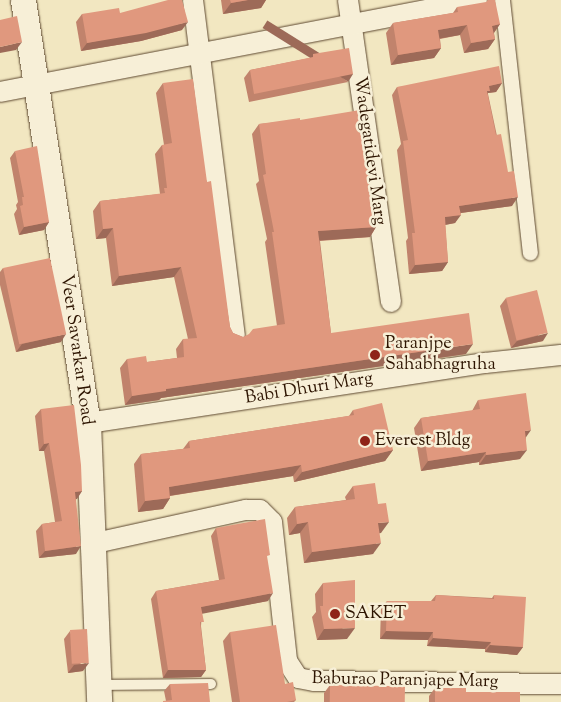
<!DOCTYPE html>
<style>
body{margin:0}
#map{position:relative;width:561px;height:702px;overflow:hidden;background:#f2e7c1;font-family:"Sorts Mill Goudy",serif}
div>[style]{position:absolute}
.roads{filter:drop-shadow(0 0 1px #5e4931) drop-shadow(0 0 1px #5e4931)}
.service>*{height:10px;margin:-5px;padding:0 5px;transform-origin:5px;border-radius:5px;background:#f7efd7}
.pedestrian>*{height:15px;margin:-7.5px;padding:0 7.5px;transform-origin:7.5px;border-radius:7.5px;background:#f7efd7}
.minor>*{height:20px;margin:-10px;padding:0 10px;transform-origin:10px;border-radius:10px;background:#f7efd7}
.tertiary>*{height:25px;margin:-12.5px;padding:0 12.5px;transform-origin:12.5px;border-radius:12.5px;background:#f7efd7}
.wall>*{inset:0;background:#c1836c}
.shaded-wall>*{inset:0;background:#9d6a58;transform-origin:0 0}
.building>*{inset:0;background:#e0987e;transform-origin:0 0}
.dots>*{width:14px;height:14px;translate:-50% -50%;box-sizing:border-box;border:2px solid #f7efd7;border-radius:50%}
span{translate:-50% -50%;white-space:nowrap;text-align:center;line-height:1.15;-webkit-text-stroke:5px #f7efd7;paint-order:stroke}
.street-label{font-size:18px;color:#2d1401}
.poi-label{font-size:18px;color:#2d1401}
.left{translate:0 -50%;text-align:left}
</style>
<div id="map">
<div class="roads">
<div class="service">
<i style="left:98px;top:685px;width:113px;rotate:-0.5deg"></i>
</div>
<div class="pedestrian">
<i style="left:502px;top:0;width:254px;rotate:83.7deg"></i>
</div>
<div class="minor">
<i style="left:193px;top:0;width:338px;rotate:82.9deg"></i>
<i style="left:348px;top:0;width:305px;rotate:81.9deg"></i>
<i style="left:0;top:92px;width:486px;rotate:-10.9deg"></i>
<i style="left:88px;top:423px;width:402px;rotate:-8.6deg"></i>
<i style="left:485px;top:363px;width:76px;rotate:-6deg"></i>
<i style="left:91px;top:544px;width:159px;rotate:-12.4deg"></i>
<i style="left:246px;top:510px;width:14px"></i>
<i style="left:260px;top:510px;width:17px;rotate:45deg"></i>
<i style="left:272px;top:522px;width:140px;rotate:83.8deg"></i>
<i style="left:287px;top:661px;width:20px;rotate:57deg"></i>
<i style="left:298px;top:678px;width:16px;rotate:11deg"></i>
<i style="left:314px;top:681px;width:247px;rotate:0.7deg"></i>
</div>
<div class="tertiary">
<i style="left:23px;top:0;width:428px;rotate:81.3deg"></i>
<i style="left:88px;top:423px;width:279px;rotate:87.7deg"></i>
</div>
</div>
<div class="wall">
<i style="clip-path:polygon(221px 0,266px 0,261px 8px,223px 14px)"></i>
<i style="clip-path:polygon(457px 7px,500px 24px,494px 33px,495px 39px,488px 49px,464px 53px,460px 35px,440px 39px,441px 48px,434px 58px,391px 65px,386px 33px,393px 23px,453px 13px)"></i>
<i style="clip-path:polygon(120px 13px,182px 30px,141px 41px,81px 51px,76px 22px,82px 14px)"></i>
<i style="clip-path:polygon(313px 54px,348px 82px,249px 102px,244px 78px,250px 70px,310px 58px)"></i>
<i style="clip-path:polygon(163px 83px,207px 182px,230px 327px,233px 333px,243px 337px,277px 326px,265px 242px,267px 239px,256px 184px,259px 181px,252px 134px,259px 124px,300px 120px,376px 227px,370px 237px,320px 241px,331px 333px,466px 354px,161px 398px,159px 400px,125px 405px,120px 368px,127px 359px,147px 362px,177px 358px,176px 349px,183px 339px,188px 339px,174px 277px,112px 286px,106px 238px,96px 239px,93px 211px,100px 201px,160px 194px,155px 154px,162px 145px,164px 145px,156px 93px)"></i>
<i style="clip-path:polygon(502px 83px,496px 92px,488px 93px,488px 94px,512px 206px,461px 213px,455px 223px,445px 225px,448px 262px,442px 271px,409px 274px,406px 241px,408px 238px,397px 150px,401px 144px,392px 95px,397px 87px)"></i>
<i style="clip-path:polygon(15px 151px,49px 222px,44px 230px,19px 235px,14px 214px,17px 209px,16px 205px,18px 202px,10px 158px)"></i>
<i style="clip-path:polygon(3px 268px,61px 342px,16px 352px,0 285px,0 272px)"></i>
<i style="clip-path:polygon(506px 298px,543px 341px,511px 348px,500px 306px)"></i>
<i style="clip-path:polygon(478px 400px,526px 438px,520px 459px,479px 465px,479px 462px,421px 471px,414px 428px,421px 418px,472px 411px)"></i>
<i style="clip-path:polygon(41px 409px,82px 491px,76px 499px,76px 554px,39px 558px,36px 531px,42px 524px,55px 522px,44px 451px,39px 451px,35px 416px)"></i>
<i style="clip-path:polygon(353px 410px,393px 450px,385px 461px,294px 482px,293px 476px,170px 496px,170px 498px,163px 509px,138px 512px,134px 464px,141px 454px,183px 449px,189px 441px,349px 416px)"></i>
<i style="clip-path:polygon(353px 486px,381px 533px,379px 533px,373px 554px,304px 563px,300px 533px,289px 535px,287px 518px,295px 507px,346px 500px,345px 497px)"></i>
<i style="clip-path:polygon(216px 528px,267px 559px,268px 601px,202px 613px,201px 626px,206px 670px,201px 677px,163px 678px,151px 599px,156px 591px,219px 580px,211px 536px)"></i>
<i style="clip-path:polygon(323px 583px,347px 639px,317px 640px,312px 617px,316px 612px,315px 594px)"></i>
<i style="clip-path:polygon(436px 595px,492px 598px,494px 595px,523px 647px,517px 655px,485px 652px,485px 649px,427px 646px,428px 640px,380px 639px,381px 608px,387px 601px,431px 601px)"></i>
<i style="clip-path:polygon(70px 631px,83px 671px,68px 673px,64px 639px)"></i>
<i style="clip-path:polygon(230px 632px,285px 684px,296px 700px,294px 702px,232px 702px,223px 641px)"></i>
<i style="clip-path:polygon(170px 684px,210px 702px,163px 702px,166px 701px,164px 691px)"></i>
<i style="clip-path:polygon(330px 685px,405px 702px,324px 702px,324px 693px)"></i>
<i style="clip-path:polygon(435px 688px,466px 692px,520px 702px,429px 702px,429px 696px)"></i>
</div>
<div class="shaded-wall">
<i style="clip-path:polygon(248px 0,266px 0,261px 8px,223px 14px,231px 3px)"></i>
<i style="clip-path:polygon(188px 22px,182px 30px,141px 41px,81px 51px,87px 43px)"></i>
<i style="clip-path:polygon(500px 24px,493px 34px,492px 26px)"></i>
<i style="clip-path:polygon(467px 25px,460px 35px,431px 40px,438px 30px)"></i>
<i style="clip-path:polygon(495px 39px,488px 49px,464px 53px,471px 43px)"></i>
<i style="clip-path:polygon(22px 42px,16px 50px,0 53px,0 47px)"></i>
<i style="clip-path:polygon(441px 48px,434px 58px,391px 65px,398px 55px)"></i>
<i style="left:353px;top:74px;width:9px;height:101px;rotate:122deg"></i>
<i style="clip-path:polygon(502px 83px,496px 92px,488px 93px,484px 99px,489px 86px)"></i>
<i style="clip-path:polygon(518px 197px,512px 206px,453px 214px,459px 206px)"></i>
<i style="clip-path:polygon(461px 215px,455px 223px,439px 226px,445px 217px)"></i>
<i style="clip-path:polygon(49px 222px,44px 230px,19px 235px,24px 227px)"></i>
<i style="clip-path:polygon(376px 227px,370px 237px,312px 241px,318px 231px)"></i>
<i style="clip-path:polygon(113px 228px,106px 238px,96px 239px,103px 229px)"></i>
<i style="clip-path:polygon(448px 262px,442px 271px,409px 274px,415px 265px)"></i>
<i style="clip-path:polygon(181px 267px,174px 277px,112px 286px,119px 276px)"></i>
<i style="clip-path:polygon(548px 333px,543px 341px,511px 348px,517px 341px)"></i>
<i style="clip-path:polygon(66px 334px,61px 342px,16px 352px,22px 344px)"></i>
<i style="clip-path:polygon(473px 344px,466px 354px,161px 398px,159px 400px,125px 405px,132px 396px,166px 389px)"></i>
<i style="clip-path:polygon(531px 430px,524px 440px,525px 431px)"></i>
<i style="clip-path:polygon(49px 443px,44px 451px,39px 451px,44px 444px)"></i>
<i style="clip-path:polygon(393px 450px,385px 461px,294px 482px,302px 472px)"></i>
<i style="clip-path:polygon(527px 450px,520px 459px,479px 465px,486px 455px)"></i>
<i style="clip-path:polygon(486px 452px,479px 462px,421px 471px,428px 461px)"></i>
<i style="clip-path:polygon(301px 465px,293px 476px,162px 497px,169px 487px)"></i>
<i style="clip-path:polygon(82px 491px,77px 499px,70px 500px,75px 492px)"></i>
<i style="clip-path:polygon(170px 498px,163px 509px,138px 512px,145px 501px)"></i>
<i style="clip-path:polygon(308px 522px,300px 533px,289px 535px,297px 524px)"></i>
<i style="clip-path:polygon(389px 522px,381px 533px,371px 535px,378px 523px)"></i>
<i style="clip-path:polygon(381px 543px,373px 554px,304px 563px,312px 552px)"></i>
<i style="clip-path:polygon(81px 546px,76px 554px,39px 558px,45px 551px)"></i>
<i style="clip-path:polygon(273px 593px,268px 601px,196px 615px,201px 607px)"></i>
<i style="clip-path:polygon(355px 628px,347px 639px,317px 640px,324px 629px)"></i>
<i style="clip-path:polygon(386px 631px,433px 632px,428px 640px,380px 639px)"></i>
<i style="clip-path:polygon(433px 638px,491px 642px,485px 649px,427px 646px)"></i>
<i style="clip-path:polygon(490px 645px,523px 647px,517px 655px,485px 652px)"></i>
<i style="clip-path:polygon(89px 663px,83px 671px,68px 673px,74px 665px)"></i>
<i style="clip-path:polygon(168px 670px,206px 670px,201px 677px,163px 678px)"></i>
</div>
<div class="building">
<i style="clip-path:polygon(168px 0,182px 0,188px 22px,146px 33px,87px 43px,82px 14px,119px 8px,120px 13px)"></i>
<i style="clip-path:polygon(230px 0,248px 0,231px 3px)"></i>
<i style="clip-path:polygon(488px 0,495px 0,500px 24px,492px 26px,495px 39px,471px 43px,467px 25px,438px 30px,441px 48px,398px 55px,393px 23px,458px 12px,457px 7px,486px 2px)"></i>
<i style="clip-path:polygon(17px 16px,22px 42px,0 47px,0 20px)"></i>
<i style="clip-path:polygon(349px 48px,353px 74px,254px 94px,250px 70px,313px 57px,313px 54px)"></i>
<i style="clip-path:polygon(499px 66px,502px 83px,489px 86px,490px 91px,487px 91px,496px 135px,501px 134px,508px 172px,514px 171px,518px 197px,459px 206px,461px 215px,445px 217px,448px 262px,415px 265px,412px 233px,415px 233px,403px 141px,408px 140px,397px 87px)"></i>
<i style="clip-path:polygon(193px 79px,207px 182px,211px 181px,230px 327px,233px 333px,243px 337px,249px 334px,253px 329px,285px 324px,272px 232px,274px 232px,263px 175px,266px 174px,259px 124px,300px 118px,300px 120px,360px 110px,376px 227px,318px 231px,331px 333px,469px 313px,473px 344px,166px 389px,166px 391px,132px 396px,127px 359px,146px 356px,147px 362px,184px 357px,183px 339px,197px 338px,181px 267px,119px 276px,113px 228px,103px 229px,100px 201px,165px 193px,164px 188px,167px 188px,162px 145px,172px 143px,163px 83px)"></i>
<i style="clip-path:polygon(37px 146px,49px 222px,24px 227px,20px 206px,23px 205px,22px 197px,24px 197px,15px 151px)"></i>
<i style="left:50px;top:258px;width:78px;height:48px;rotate:78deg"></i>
<i style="left:537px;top:290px;width:44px;height:32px;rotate:76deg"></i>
<i style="clip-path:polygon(526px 393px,531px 430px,525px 431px,527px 450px,486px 455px,486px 452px,428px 461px,421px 418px,480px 409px,478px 400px)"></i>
<i style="clip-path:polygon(382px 403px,393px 450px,302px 472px,301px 465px,169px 487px,170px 498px,145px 501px,141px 454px,190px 448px,189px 441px,354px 415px,353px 410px)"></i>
<i style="clip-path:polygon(74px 405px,81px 465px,82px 491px,75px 492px,81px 546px,45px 551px,42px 524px,62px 521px,49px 443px,44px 444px,41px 409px)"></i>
<i style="clip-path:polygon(375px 483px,378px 504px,386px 503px,389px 522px,378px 523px,381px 543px,312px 552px,308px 522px,297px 524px,295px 507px,355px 499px,353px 486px)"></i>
<i style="clip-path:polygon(265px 519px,270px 555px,267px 556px,273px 593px,201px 607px,204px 622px,200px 622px,206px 670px,168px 670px,156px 591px,225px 579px,216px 528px)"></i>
<i style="clip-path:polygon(355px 580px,355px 628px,324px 629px,320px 606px,323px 606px,323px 583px)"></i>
<i style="clip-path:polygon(436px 595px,494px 599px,494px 595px,526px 597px,523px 647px,490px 645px,491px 642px,433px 638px,433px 632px,386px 631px,387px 601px,435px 601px)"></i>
<i style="clip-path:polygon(276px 625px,285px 684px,293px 682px,296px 700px,287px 702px,240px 702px,230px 632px)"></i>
<i style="left:87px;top:629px;width:34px;height:17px;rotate:87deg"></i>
<i style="clip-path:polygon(208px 683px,210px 702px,163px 702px,163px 701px,172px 700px,170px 684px)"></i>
<i style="left:330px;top:685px;width:75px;height:17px;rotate:1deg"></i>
<i style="clip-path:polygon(435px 688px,466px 688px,466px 692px,520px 692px,520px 702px,435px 702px)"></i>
</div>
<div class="dots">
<i style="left:375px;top:355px;background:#8f2418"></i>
<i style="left:365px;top:441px;background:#8f2418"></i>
<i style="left:335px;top:614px;background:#8f2418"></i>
</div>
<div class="street-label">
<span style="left:369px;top:151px;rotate:82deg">Wadegatidevi Marg</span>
<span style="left:76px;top:350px;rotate:82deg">Veer Savarkar Road</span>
<span style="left:309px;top:389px;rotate:-9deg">Babi Dhuri Marg</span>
<span style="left:405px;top:681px;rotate:1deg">Baburao Paranjape Marg</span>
</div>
<div class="poi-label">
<span class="left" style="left:385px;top:355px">Paranjpe<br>Sahabhagruha</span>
<span class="left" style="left:375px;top:441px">Everest Bldg</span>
<span class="left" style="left:345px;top:614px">SAKET</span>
</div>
</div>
